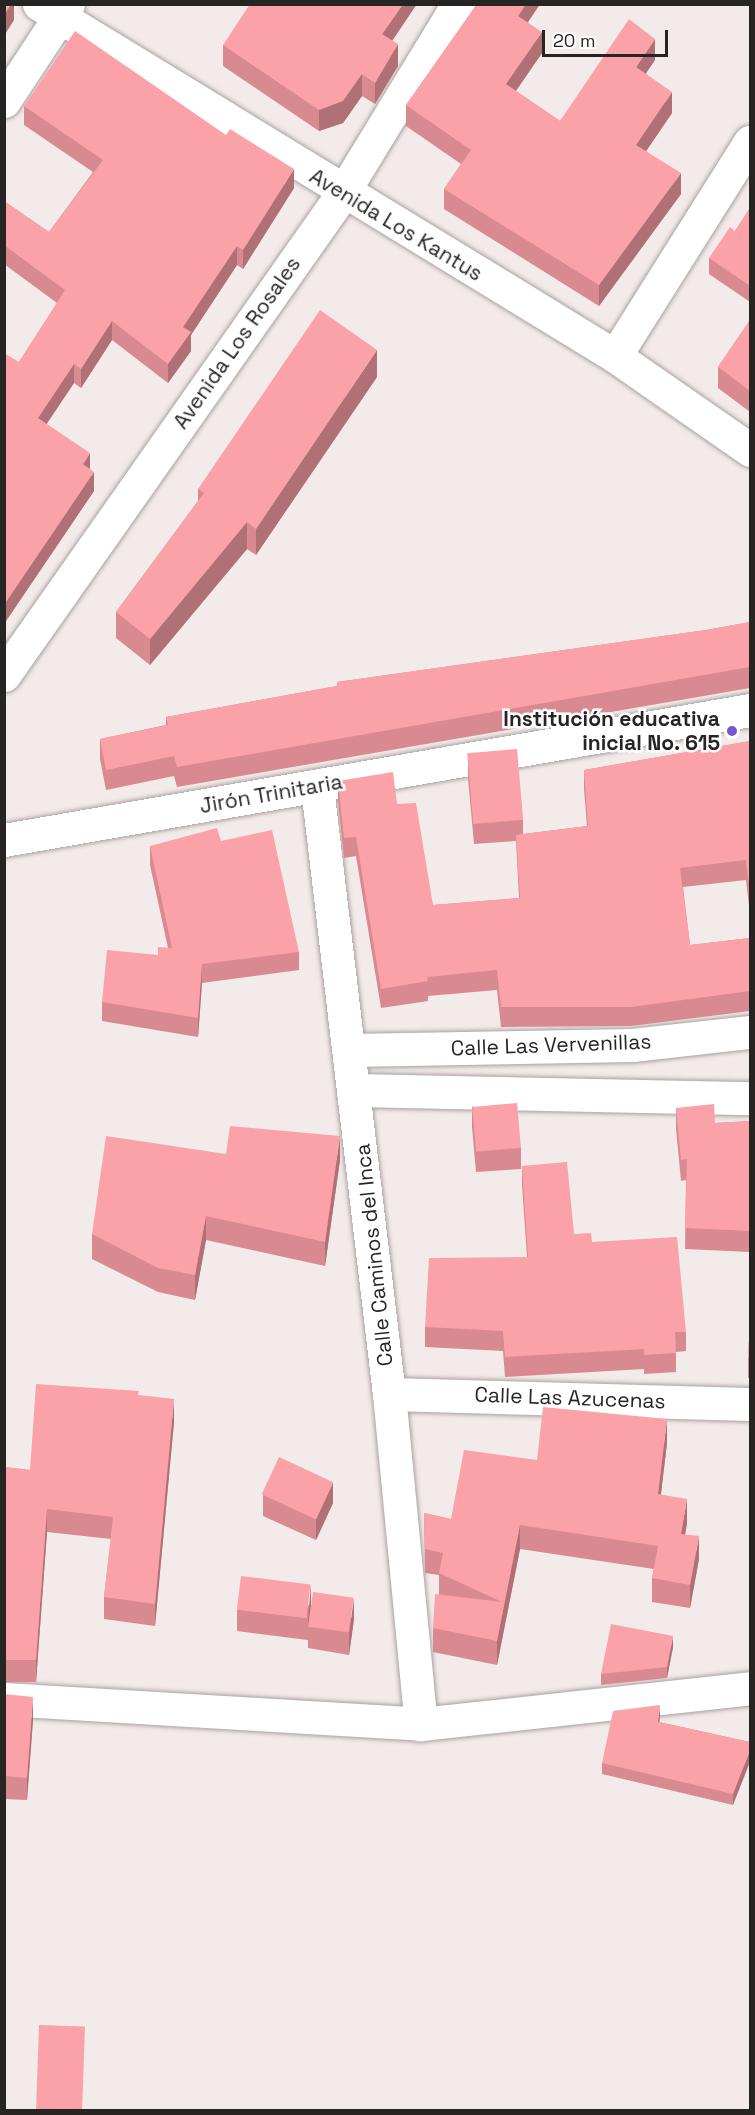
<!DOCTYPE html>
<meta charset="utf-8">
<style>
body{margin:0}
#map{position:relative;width:755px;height:2115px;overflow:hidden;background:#f2ebe9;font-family:"Space Grotesk",sans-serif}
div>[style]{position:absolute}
.roads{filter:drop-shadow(0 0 2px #a9a2a1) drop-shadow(0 0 2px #a9a2a1)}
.street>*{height:33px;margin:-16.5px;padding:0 16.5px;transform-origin:16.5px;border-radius:16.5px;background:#fff}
.wall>*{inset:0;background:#d88a90}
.shaded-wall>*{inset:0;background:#b07176}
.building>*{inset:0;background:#fba1a8;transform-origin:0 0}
.dots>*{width:16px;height:16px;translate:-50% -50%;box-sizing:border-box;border:3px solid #fff;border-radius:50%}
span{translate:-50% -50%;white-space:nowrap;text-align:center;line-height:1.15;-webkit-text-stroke:5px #fff;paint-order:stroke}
.street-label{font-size:21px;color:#272424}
.poi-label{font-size:21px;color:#272424;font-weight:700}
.right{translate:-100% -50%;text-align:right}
.frame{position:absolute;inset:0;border:6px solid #272424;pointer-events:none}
.scale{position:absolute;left:542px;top:30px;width:126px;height:27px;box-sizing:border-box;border:3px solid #272424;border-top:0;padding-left:8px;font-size:18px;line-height:21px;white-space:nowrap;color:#272424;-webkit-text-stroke:4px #fff;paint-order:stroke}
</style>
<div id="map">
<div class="roads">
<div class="street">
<i style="left:39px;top:4px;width:675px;rotate:31.43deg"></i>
<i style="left:615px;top:356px;width:165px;rotate:34.8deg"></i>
<i style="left:4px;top:101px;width:116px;rotate:-56.6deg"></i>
<i style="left:615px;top:356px;width:253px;rotate:-57.8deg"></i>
<i style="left:4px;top:675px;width:588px;rotate:-54.9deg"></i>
<i style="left:342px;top:194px;width:223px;rotate:-58.6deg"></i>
<i style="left:317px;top:787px;width:611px;rotate:83.24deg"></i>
<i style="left:389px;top:1394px;width:332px;rotate:84.5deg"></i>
<i style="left:4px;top:840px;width:757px;rotate:-9.89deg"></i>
<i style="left:350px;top:1050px;width:282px;rotate:-1deg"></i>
<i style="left:632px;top:1045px;width:119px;rotate:-6.3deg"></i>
<i style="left:355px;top:1090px;width:395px;rotate:1.2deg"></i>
<i style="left:389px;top:1394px;width:361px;rotate:1.6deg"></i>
<i style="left:4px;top:1699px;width:418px;rotate:3.4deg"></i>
<i style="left:421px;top:1724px;width:331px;rotate:-6.2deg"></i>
</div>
</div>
<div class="wall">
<i style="clip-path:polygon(477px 4px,540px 4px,528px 22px,542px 53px,516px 91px,560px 121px,655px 60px,646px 73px,672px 113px,646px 151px,681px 194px,599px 306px,444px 209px,444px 189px,461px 164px,406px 126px,406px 105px)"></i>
<i style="clip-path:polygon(392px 41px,398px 66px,375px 104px,362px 96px,343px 123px,319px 131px,223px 66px,223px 45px)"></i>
<i style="clip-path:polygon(24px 106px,294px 188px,243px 269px,237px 265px,191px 335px,191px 351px,168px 383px,112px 340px,81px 388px,74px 383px,46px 424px,90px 469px,94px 491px,4px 624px,19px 362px,57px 303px,4px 264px,4px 201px,49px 232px,93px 172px,24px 125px)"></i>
<i style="clip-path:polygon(750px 208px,750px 302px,709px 274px,709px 258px,735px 231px)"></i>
<i style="clip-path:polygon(750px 320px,750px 412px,718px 388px,718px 367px)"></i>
<i style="clip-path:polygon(377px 377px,256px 555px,247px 549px,150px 665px,116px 638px,116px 612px,198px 501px,198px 489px)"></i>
<i style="clip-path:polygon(750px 622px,750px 688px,177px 787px,174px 776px,106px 790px,100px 759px,100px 739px,166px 725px,166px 717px,337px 686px,337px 682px,706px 630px)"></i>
<i style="clip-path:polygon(750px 741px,750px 914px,746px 880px,683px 887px,690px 945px,750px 938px,750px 1011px,631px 1026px,501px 1027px,497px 990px,428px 996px,428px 1001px,381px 1008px,356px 856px,344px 858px,338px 801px,338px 781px,397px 804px,433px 905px,519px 898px,516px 841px,474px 844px,468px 778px,468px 757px,523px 820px,523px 834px,587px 826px,584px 789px,584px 770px)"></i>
<i style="clip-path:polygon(221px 841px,299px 952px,299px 970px,202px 983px,198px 1037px,102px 1021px,102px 1002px,158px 955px,168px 948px,150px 865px,150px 846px)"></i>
<i style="clip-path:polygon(472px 1106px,521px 1148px,521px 1169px,476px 1172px,472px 1127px)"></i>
<i style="clip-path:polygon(676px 1108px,715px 1123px,750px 1121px,750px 1252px,685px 1249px,686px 1180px,681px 1181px,676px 1129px)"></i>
<i style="clip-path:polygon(226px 1154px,340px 1160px,325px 1266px,206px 1240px,195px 1300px,158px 1292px,92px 1259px,92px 1234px)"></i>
<i style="clip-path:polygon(522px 1166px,574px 1234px,592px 1242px,686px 1332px,686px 1351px,676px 1352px,676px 1372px,644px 1374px,644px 1369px,505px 1377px,503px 1351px,425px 1347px,425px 1327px,527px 1257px,522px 1185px)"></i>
<i style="clip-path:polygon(750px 1323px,750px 1378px,748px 1378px,748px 1357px)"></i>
<i style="clip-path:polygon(139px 1395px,174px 1422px,155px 1626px,104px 1619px,104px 1597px,111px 1539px,47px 1532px,36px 1682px,4px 1682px,4px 1467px,30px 1470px)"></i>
<i style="clip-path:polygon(667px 1443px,661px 1494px,687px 1523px,685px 1535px,699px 1559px,690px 1608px,652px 1602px,652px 1578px,654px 1569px,520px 1549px,497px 1665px,433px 1652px,433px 1628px,439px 1595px,439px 1575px,425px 1573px,424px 1513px,451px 1519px,537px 1460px)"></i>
<i style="clip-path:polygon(263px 1495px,333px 1503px,316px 1540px,263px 1516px)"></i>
<i style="clip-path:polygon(311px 1605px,354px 1619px,349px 1655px,308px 1648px,308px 1637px,308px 1640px,237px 1631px,237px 1610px)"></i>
<i style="clip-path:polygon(673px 1647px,667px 1678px,601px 1685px,601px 1674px)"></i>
<i style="clip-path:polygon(4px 1694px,33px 1720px,27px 1800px,4px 1799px)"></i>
<i style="clip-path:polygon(660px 1717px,659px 1722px,750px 1742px,733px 1805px,602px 1774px,602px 1763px)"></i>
</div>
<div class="shaded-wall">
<i style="clip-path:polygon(11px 4px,14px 4px,14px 20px,4px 36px,4px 15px)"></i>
<i style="clip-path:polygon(403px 4px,417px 4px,382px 56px,382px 34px)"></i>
<i style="clip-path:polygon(526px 4px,540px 4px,518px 37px,518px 16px)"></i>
<i style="clip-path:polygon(542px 32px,542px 53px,506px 105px,506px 84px)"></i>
<i style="clip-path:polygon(655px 39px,655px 60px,636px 88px,636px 67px)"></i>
<i style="clip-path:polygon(398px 44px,398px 66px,375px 104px,375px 83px)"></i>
<i style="clip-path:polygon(362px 74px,362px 96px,343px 123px,319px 131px,319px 110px)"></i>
<i style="clip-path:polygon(672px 92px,672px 113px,636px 166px,636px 145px)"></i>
<i style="clip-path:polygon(294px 169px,294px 188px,243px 269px,243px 250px)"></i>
<i style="clip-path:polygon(681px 173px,681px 194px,599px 306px,599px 285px)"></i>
<i style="clip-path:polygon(237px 246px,237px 265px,191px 335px,191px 351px,168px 383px,168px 364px,183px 327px)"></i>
<i style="clip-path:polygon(112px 321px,112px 340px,81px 388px,81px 369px)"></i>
<i style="clip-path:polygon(377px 350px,377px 377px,256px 555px,256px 529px)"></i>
<i style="clip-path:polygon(74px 364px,74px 383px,38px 437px,38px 418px)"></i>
<i style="clip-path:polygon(90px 453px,90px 472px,83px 464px)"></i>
<i style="clip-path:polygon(94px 472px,94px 491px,4px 624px,4px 605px)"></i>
<i style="clip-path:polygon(247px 522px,247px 549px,150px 665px,150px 639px)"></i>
<i style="clip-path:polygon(202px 964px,202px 983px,198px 1037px,198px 1018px)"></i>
<i style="clip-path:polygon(340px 1136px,340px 1160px,325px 1266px,325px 1242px)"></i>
<i style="clip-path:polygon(206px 1216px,206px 1240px,195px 1300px,195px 1275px)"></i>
<i style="clip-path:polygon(174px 1399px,174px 1422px,155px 1626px,155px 1604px)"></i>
<i style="clip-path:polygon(667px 1419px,667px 1443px,658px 1518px,658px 1494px)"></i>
<i style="clip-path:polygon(333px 1482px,333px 1503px,316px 1540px,316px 1519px)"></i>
<i style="clip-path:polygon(687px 1499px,687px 1523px,681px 1558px,681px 1534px)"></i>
<i style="clip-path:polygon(47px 1509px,47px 1532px,36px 1682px,36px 1660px)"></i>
<i style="clip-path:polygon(520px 1525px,520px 1549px,497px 1665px,497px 1641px)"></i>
<i style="clip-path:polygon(699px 1536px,699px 1559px,690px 1608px,690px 1585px)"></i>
<i style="clip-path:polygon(311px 1584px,311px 1605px,308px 1627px,308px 1640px,308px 1619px)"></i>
<i style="clip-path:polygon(354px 1598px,354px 1619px,349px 1655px,349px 1634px)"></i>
<i style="clip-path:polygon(673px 1636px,673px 1647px,667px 1678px,667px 1667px)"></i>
<i style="clip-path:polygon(33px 1697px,33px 1720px,27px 1800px,27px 1778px)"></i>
<i style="clip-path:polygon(660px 1705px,660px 1717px,658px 1733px,658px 1722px)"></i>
<i style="clip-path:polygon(750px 1750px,750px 1762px,733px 1805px,733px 1794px)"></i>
</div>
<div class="building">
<i style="clip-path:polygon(4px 4px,11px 4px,4px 15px)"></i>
<i style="clip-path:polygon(250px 4px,403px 4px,382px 34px,398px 44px,375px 83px,362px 74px,343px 101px,319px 110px,223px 45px)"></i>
<i style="clip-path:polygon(477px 4px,526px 4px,518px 16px,542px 32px,506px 84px,560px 121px,629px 19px,655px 39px,636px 67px,672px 92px,636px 145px,681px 173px,599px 285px,444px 189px,471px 150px,406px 105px)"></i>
<i style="clip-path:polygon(75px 31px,226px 135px,230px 129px,294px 169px,243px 250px,237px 246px,183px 327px,191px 332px,168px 364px,112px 321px,81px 369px,74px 364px,38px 418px,90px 453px,83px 464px,94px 472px,4px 605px,4px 353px,19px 362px,65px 290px,4px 245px,4px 201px,49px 232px,103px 160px,24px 106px)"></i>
<i style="clip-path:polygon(750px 208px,750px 286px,709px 258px,730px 227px,735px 231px)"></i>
<i style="clip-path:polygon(320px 310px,377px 350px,256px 529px,247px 522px,150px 639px,116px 612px,204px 493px,198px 489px)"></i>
<i style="clip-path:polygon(750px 320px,750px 391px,718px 367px)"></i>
<i style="clip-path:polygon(750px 622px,750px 667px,177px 767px,174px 756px,106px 770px,100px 739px,168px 725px,166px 717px,337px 686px,337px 682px,706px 630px)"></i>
<i style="clip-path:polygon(750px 741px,750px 894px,746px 860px,680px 868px,690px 945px,750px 938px,750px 991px,631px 1007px,501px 1007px,497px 970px,427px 977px,428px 981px,381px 989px,356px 837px,344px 838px,338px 781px,393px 772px,397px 804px,416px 803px,433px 905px,520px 898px,516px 835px,588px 826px,584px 770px)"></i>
<i style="left:517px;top:749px;width:71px;height:50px;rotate:85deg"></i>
<i style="clip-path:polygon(217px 828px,221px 841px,272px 830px,299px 952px,202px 964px,198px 1018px,102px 1002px,107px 950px,158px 955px,158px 947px,172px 948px,150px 846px)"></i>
<i style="left:517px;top:1103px;width:45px;height:45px;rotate:85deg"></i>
<i style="clip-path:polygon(714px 1104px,715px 1123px,750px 1121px,750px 1231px,685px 1228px,687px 1159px,681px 1160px,676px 1108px)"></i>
<i style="clip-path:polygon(230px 1126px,340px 1136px,325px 1242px,206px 1216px,195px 1275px,158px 1268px,92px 1234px,106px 1136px,226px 1154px)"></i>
<i style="clip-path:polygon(567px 1162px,574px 1234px,591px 1233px,592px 1242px,677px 1237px,686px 1332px,675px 1332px,676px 1353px,644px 1355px,644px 1349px,505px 1357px,503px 1331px,425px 1327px,429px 1258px,528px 1257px,522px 1166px)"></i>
<i style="clip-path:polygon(750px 1323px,750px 1357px,748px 1357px)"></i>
<i style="clip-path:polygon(36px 1384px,139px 1391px,138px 1395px,174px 1399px,155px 1604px,104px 1597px,113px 1517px,47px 1509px,36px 1660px,4px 1660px,4px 1467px,30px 1470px)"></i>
<i style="clip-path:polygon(543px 1407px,667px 1419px,658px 1494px,687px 1499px,681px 1534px,699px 1536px,690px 1585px,652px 1578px,658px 1546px,520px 1525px,497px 1641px,433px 1628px,435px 1594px,502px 1602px,439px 1573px,443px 1553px,425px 1549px,424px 1513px,451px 1519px,464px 1450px,537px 1460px)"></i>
<i style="left:279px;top:1457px;width:60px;height:41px;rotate:25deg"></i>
<i style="left:241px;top:1576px;width:70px;height:34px;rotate:7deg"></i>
<i style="left:313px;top:1592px;width:41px;height:35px;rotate:8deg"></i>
<i style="clip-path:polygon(611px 1624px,673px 1636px,667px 1667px,601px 1674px)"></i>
<i style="clip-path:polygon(4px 1694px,33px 1697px,27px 1778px,4px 1776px)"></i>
<i style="clip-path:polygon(660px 1705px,658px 1722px,750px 1742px,750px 1750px,733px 1794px,602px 1763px,613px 1711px)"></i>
<i style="left:39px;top:2025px;width:46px;height:85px;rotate:2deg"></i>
</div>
<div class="dots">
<i style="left:732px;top:731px;background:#7756d0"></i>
</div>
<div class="street-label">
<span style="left:396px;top:225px;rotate:31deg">Avenida Los Kantus</span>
<span style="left:237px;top:343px;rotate:-55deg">Avenida Los Rosales</span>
<span style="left:271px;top:794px;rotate:-10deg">Jirón Trinitaria</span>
<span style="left:551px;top:1045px;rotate:-2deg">Calle Las Vervenillas</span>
<span style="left:374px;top:1255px;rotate:-96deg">Calle Caminos del Inca</span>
<span style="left:570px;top:1398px;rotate:2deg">Calle Las Azucenas</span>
</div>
<div class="poi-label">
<span class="right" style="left:720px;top:731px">Institución educativa<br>inicial No. 615</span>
</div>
<div class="frame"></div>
<div class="scale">20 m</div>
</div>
